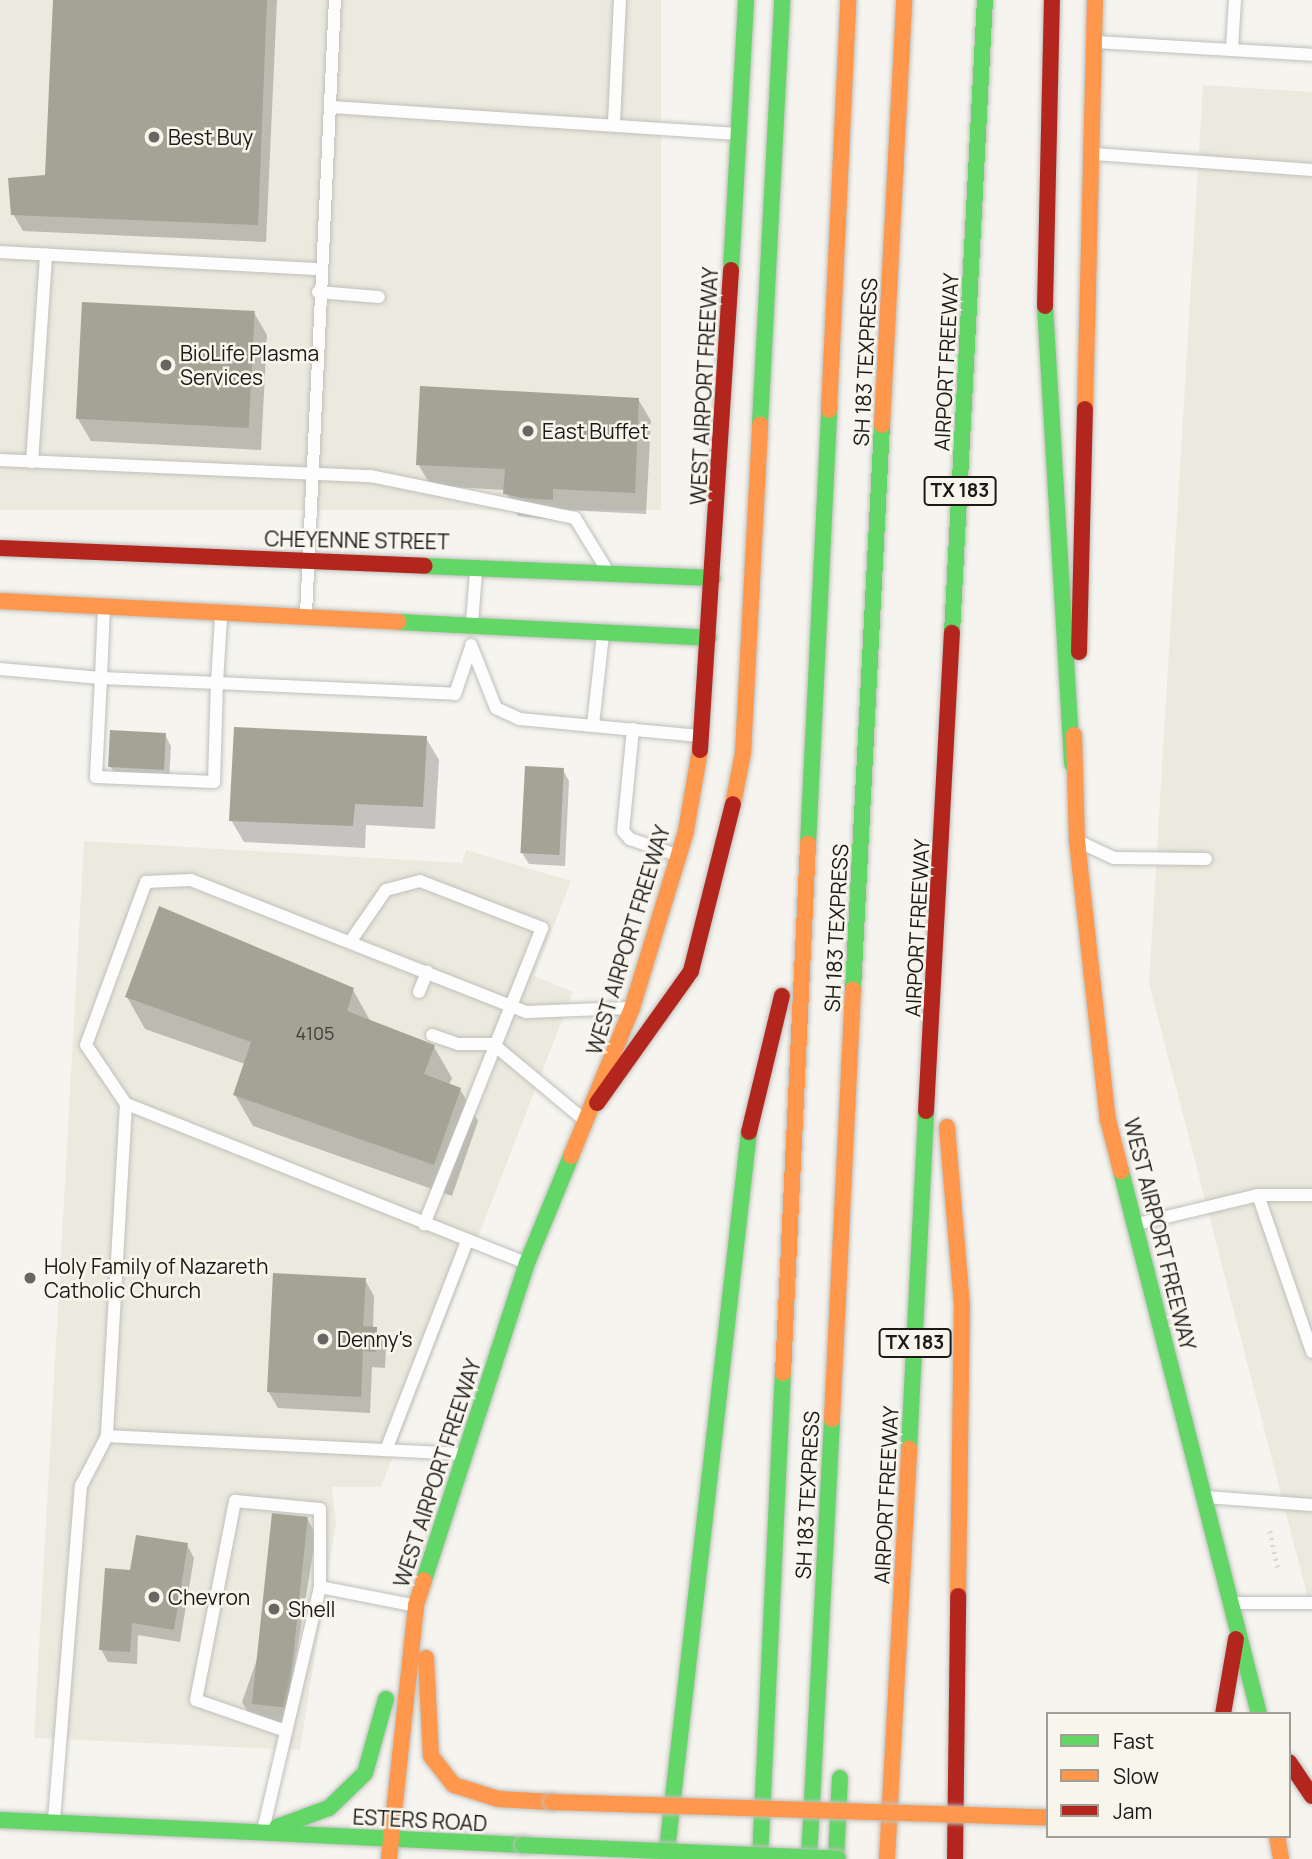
<!DOCTYPE html>
<style>
body{margin:0}
#map{position:relative;width:1312px;height:1859px;overflow:hidden;background:#f5f4ef;font-family:Manrope,sans-serif}
div>[style]{position:absolute}
.built>*{inset:0;background:#eceade;transform-origin:0 0}
.shadow>*{inset:0;background:#0003}
.building>*{inset:0;background:#a5a395;transform-origin:0 0}
.path>*{height:4.5px;margin-top:-2.25px;transform-origin:0;background:repeating-linear-gradient(90deg,#d9d8d6 0 2px,transparent 0 7px)}
.roads{filter:drop-shadow(0 0 2px #bfbfbb) drop-shadow(0 0 2px #bfbfbb)}
.lane>*{height:12px;margin:-6px;padding:0 6px;transform-origin:6px;border-radius:6px;background:#fefdfd}
.fast>*{height:16px;margin:-8px;padding:0 8px;transform-origin:8px;border-radius:8px;background:#63d668}
.slow>*{height:16px;margin:-8px;padding:0 8px;transform-origin:8px;border-radius:8px;background:#ff974d}
.jam>*{height:16px;margin:-8px;padding:0 8px;transform-origin:8px;border-radius:8px;background:#b3261e}
.bridges{filter:drop-shadow(0 0 2px #bfbfbb) drop-shadow(0 0 2px #bfbfbb)}
.fast-bridge>*{height:16px;margin:-8px;padding:0 8px;transform-origin:8px;border-radius:8px;background:#63d668}
.slow-bridge>*{height:16px;margin:-8px;padding:0 8px;transform-origin:8px;border-radius:8px;background:#ff974d}
.dots>*{width:19px;height:19px;translate:-50% -50%;box-sizing:border-box;border:4px solid #f8f6ec;border-radius:50%}
span{translate:-50% -50%;white-space:nowrap;text-align:center;line-height:1.15;-webkit-text-stroke:5px #f8f6ec;paint-order:stroke}
.number-label{font-size:18px;color:#3e3c36}
.number-label span{-webkit-text-stroke-width:0}
.shield-label span{padding:2px 5px;background:#f8f6ec;border:2px solid;border-radius:5px;-webkit-text-stroke-width:0}
.shield-label{font-size:19px;color:#1b1a17;font-weight:700}
.poi-label{font-size:21px;color:#1b1a17}
.left{translate:0 -50%;text-align:left}
.street-label{font-size:21px;color:#1b1a17}
.legend{position:absolute;left:1046px;top:1712px;width:245px;height:126px;box-sizing:border-box;background:#f8f6ec;border:2px solid #a09e97;margin:0;padding:9px 12px;list-style:none;font-size:21px;color:#1b1a17}
.legend li{display:flex;align-items:center;gap:14px;height:35px}
.legend b{width:35px;border:2px solid #a09e97}
</style>
<div id="map">
<div class="built">
<i style="left:0;top:0;width:661px;height:510px"></i>
<i style="clip-path:polygon(1203px 85px,1312px 92px,1312px 1614px,1149px 983px)"></i>
<i style="clip-path:polygon(84px 841px,462px 863px,466px 850px,571px 881px,534px 976px,573px 992px,381px 1487px,332px 1487px,336px 1523px,300px 1750px,34px 1738px)"></i>
</div>
<div class="shadow">
<i style="clip-path:polygon(55px 0,277px 0,266px 242px,23px 231px,13px 214px,47px 176px)"></i>
<i style="clip-path:polygon(254px 313px,267px 335px,261px 450px,91px 441px,78px 419px)"></i>
<i style="clip-path:polygon(638px 399px,651px 421px,646px 514px,565px 510px,565px 521px,518px 516px,505px 490px,431px 486px,418px 464px)"></i>
<i style="clip-path:polygon(165px 735px,171px 746px,169px 780px,117px 777px,110px 766px)"></i>
<i style="clip-path:polygon(426px 738px,439px 760px,435px 829px,366px 825px,365px 848px,244px 842px,231px 820px)"></i>
<i style="clip-path:polygon(563px 770px,569px 781px,565px 866px,529px 864px,522px 853px)"></i>
<i style="clip-path:polygon(353px 990px,371px 1022px,434px 1047px,452px 1078px,449px 1085px,460px 1089px,478px 1121px,452px 1196px,253px 1126px,235px 1095px,245px 1064px,145px 1029px,127px 997px)"></i>
<i style="clip-path:polygon(365px 1280px,374px 1296px,373px 1328px,386px 1345px,385px 1368px,372px 1367px,370px 1413px,278px 1408px,268px 1391px)"></i>
<i style="clip-path:polygon(307px 1518px,316px 1535px,285px 1724px,252px 1719px,242px 1702px)"></i>
<i style="clip-path:polygon(187px 1545px,194px 1558px,180px 1642px,138px 1635px,137px 1664px,108px 1662px,101px 1649px,132px 1572px)"></i>
</div>
<div class="building">
<i style="clip-path:polygon(53px 0,267px 0,258px 225px,11px 215px,8px 178px,45px 175px)"></i>
<i style="left:82px;top:302px;width:173px;height:117px;rotate:3deg"></i>
<i style="clip-path:polygon(420px 386px,639px 398px,635px 493px,553px 489px,553px 500px,521px 498px,503px 494px,505px 469px,416px 465px)"></i>
<i style="clip-path:polygon(234px 727px,427px 736px,423px 807px,355px 804px,353px 826px,229px 821px)"></i>
<i style="left:110px;top:730px;width:56px;height:37px;rotate:3deg"></i>
<i style="left:525px;top:766px;width:39px;height:87px;rotate:3deg"></i>
<i style="clip-path:polygon(159px 906px,354px 988px,347px 1011px,435px 1045px,424px 1074px,461px 1088px,434px 1165px,233px 1095px,251px 1042px,125px 997px)"></i>
<i style="clip-path:polygon(273px 1273px,366px 1278px,363px 1326px,377px 1327px,376px 1352px,363px 1351px,361px 1397px,267px 1392px)"></i>
<i style="left:272px;top:1513px;width:36px;height:192px;rotate:6deg"></i>
<i style="clip-path:polygon(136px 1535px,188px 1543px,174px 1630px,132px 1623px,130px 1652px,99px 1650px,105px 1568px,130px 1570px)"></i>
</div>
<div class="path">
<i style="left:1270px;top:1531px;width:40px;rotate:78deg"></i>
</div>
<div class="roads">
<div class="lane">
<i style="left:1096px;top:42px;width:216px;rotate:3.4deg"></i>
<i style="left:1232px;top:49px;width:49px;rotate:-86.5deg"></i>
<i style="left:330px;top:107px;width:406px;rotate:3.8deg"></i>
<i style="left:614px;top:122px;width:122px;rotate:-87.2deg"></i>
<i style="left:1094px;top:154px;width:219px;rotate:4.2deg"></i>
<i style="left:0;top:252px;width:319px;rotate:3.1deg"></i>
<i style="left:318px;top:292px;width:61px;rotate:4.7deg"></i>
<i style="left:0;top:460px;width:371px;rotate:2.5deg"></i>
<i style="left:371px;top:476px;width:208px;rotate:11.6deg"></i>
<i style="left:575px;top:518px;width:57px;rotate:58.5deg"></i>
<i style="left:32px;top:462px;width:208px;rotate:-86.1deg"></i>
<i style="left:104px;top:608px;width:70px;rotate:92.5deg"></i>
<i style="left:101px;top:678px;width:116px;rotate:2.5deg"></i>
<i style="left:217px;top:683px;width:66px;rotate:-86.5deg"></i>
<i style="left:306px;top:614px;width:615px;rotate:-87.3deg"></i>
<i style="left:472px;top:623px;width:51px;rotate:-85.5deg"></i>
<i style="left:471px;top:645px;width:68px;rotate:68.4deg"></i>
<i style="left:496px;top:708px;width:26px;rotate:25deg"></i>
<i style="left:520px;top:719px;width:182px;rotate:5.4deg"></i>
<i style="left:0;top:669px;width:101px;rotate:5.1deg"></i>
<i style="left:101px;top:678px;width:99px;rotate:92.9deg"></i>
<i style="left:96px;top:777px;width:118px;rotate:2.4deg"></i>
<i style="left:214px;top:782px;width:99px;rotate:-88.3deg"></i>
<i style="left:217px;top:683px;width:238px;rotate:2.6deg"></i>
<i style="left:455px;top:694px;width:50px;rotate:-71.2deg"></i>
<i style="left:593px;top:725px;width:91px;rotate:-83.7deg"></i>
<i style="left:633px;top:729px;width:102px;rotate:95.6deg"></i>
<i style="left:623px;top:831px;width:11px;rotate:49deg"></i>
<i style="left:630px;top:839px;width:46px;rotate:18.8deg"></i>
<i style="left:1084px;top:844px;width:33px;rotate:25deg"></i>
<i style="left:1114px;top:858px;width:92px;rotate:0.6deg"></i>
<i style="left:350px;top:942px;width:63px;rotate:-55.3deg"></i>
<i style="left:386px;top:890px;width:35px;rotate:-15deg"></i>
<i style="left:420px;top:881px;width:131px;rotate:21.1deg"></i>
<i style="left:542px;top:928px;width:319px;rotate:111.7deg"></i>
<i style="left:419px;top:992px;width:22px;rotate:-68deg"></i>
<i style="left:432px;top:1035px;width:28px;rotate:19deg"></i>
<i style="left:458px;top:1044px;width:35px"></i>
<i style="left:493px;top:1044px;width:117px;rotate:39.8deg"></i>
<i style="left:126px;top:1104px;width:333px;rotate:93.3deg"></i>
<i style="left:107px;top:1436px;width:355px;rotate:2.9deg"></i>
<i style="left:1258px;top:1195px;width:166px;rotate:71deg"></i>
<i style="left:1137px;top:1224px;width:124px;rotate:-13.5deg"></i>
<i style="left:1258px;top:1195px;width:54px"></i>
<i style="left:526px;top:1263px;width:430px;rotate:-158.3deg"></i>
<i style="left:126px;top:1104px;width:71px;rotate:-124.1deg"></i>
<i style="left:86px;top:1045px;width:174px;rotate:-69.8deg"></i>
<i style="left:146px;top:882px;width:45px;rotate:-2.5deg"></i>
<i style="left:191px;top:880px;width:360px;rotate:21.5deg"></i>
<i style="left:526px;top:1012px;width:102px;rotate:-2.2deg"></i>
<i style="left:386px;top:1450px;width:224px;rotate:-68.8deg"></i>
<i style="left:1206px;top:1497px;width:106px;rotate:4.3deg"></i>
<i style="left:1234px;top:1603px;width:78px"></i>
<i style="left:286px;top:1731px;width:95px;rotate:-161deg"></i>
<i style="left:196px;top:1700px;width:203px;rotate:-78.9deg"></i>
<i style="left:235px;top:1501px;width:85px;rotate:5.4deg"></i>
<i style="left:320px;top:1509px;width:78px;rotate:90deg"></i>
<i style="left:54px;top:1820px;width:335px;rotate:-85.4deg"></i>
<i style="left:81px;top:1486px;width:56px;rotate:-62.5deg"></i>
<i style="left:264px;top:1826px;width:245px;rotate:-76.8deg"></i>
<i style="left:320px;top:1587px;width:94px;rotate:11.1deg"></i>
</div>
<div class="fast">
<i style="left:731px;top:270px;width:270px;rotate:-86.8deg"></i>
<i style="left:1045px;top:306px;width:459px;rotate:86.6deg"></i>
<i style="left:760px;top:424px;width:425px;rotate:-87deg"></i>
<i style="left:425px;top:566px;width:288px;rotate:2.4deg"></i>
<i style="left:398px;top:622px;width:311px;rotate:2.9deg"></i>
<i style="left:952px;top:633px;width:634px;rotate:-87.02deg"></i>
<i style="left:808px;top:844px;width:435px;rotate:-87.2deg"></i>
<i style="left:853px;top:990px;width:566px;rotate:-87.06deg"></i>
<i style="left:1121px;top:1171px;width:560px;rotate:75.74deg"></i>
<i style="left:909px;top:1449px;width:338px;rotate:-87.1deg"></i>
<i style="left:424px;top:1580px;width:333px;rotate:-72deg"></i>
<i style="left:527px;top:1263px;width:116px;rotate:-67.6deg"></i>
<i style="left:0;top:1820px;width:524px;rotate:2.74deg"></i>
<i style="left:277px;top:1827px;width:55px;rotate:-20.1deg"></i>
<i style="left:329px;top:1808px;width:50px;rotate:-44.2deg"></i>
<i style="left:365px;top:1773px;width:77px;rotate:-74.2deg"></i>
<i style="left:666px;top:1859px;width:732px;rotate:-83.49deg"></i>
<i style="left:760px;top:1859px;width:487px;rotate:-87.3deg"></i>
<i style="left:809px;top:1859px;width:441px;rotate:-87deg"></i>
<i style="left:836px;top:1859px;width:81px;rotate:-87.2deg"></i>
</div>
<div class="slow">
<i style="left:1085px;top:409px;width:409px;rotate:-88.6deg"></i>
<i style="left:829px;top:410px;width:410px;rotate:-87.3deg"></i>
<i style="left:882px;top:425px;width:426px;rotate:-87deg"></i>
<i style="left:0;top:601px;width:399px;rotate:3deg"></i>
<i style="left:1074px;top:735px;width:106px;rotate:88.4deg"></i>
<i style="left:1077px;top:841px;width:281px;rotate:83.7deg"></i>
<i style="left:1108px;top:1120px;width:53px;rotate:75.7deg"></i>
<i style="left:733px;top:804px;width:52px;rotate:-78.9deg"></i>
<i style="left:743px;top:753px;width:329px;rotate:-87deg"></i>
<i style="left:947px;top:1127px;width:179px;rotate:85.2deg"></i>
<i style="left:962px;top:1305px;width:291px;rotate:90.8deg"></i>
<i style="left:571px;top:1156px;width:160px;rotate:-67.6deg"></i>
<i style="left:632px;top:1008px;width:185px;rotate:-73deg"></i>
<i style="left:686px;top:831px;width:82px;rotate:-80.2deg"></i>
<i style="left:783px;top:1373px;width:530px;rotate:-87.29deg"></i>
<i style="left:832px;top:1419px;width:430px;rotate:-87.2deg"></i>
<i style="left:426px;top:1658px;width:98px;rotate:87.1deg"></i>
<i style="left:431px;top:1756px;width:37px;rotate:52deg"></i>
<i style="left:454px;top:1785px;width:46px;rotate:17.7deg"></i>
<i style="left:498px;top:1799px;width:54px;rotate:3.2deg"></i>
<i style="left:1277px;top:1836px;width:23px;rotate:80deg"></i>
<i style="left:389px;top:1859px;width:255px;rotate:-83.9deg"></i>
<i style="left:416px;top:1605px;width:26px;rotate:-72deg"></i>
<i style="left:887px;top:1859px;width:411px;rotate:-86.9deg"></i>
</div>
<div class="jam">
<i style="left:1045px;top:306px;width:306px;rotate:-88.7deg"></i>
<i style="left:0;top:548px;width:425px;rotate:2.4deg"></i>
<i style="left:1079px;top:652px;width:243px;rotate:-88.6deg"></i>
<i style="left:700px;top:750px;width:481px;rotate:-86.3deg"></i>
<i style="left:597px;top:1103px;width:162px;rotate:-54.5deg"></i>
<i style="left:691px;top:971px;width:172px;rotate:-75.9deg"></i>
<i style="left:926px;top:1111px;width:479px;rotate:-86.9deg"></i>
<i style="left:749px;top:1132px;width:140px;rotate:-76.4deg"></i>
<i style="left:1223px;top:1714px;width:76px;rotate:-80.2deg"></i>
<i style="left:1289px;top:1762px;width:41px;rotate:55.9deg"></i>
<i style="left:955px;top:1859px;width:263px;rotate:-89.3deg"></i>
</div>
</div>
<div class="bridges">
<div class="fast-bridge">
<i style="left:523px;top:1845px;width:315px;rotate:2.5deg"></i>
</div>
<div class="slow-bridge">
<i style="left:552px;top:1802px;width:496px;rotate:1.8deg"></i>
</div>
</div>
<div class="dots">
<i style="left:154px;top:137px;background:#676663"></i>
<i style="left:166px;top:365px;background:#676663"></i>
<i style="left:528px;top:431px;background:#676663"></i>
<i style="left:30px;top:1278px;background:#676663"></i>
<i style="left:323px;top:1339px;background:#676663"></i>
<i style="left:154px;top:1597px;background:#676663"></i>
<i style="left:274px;top:1609px;background:#676663"></i>
</div>
<div class="number-label">
<span style="left:315px;top:1033px">4105</span>
</div>
<div class="shield-label">
<span style="left:960px;top:491px">TX 183</span>
<span style="left:915px;top:1343px">TX 183</span>
</div>
<div class="poi-label">
<span class="left" style="left:168px;top:137px">Best Buy</span>
<span class="left" style="left:180px;top:365px">BioLife Plasma<br>Services</span>
<span class="left" style="left:542px;top:431px">East Buffet</span>
<span class="left" style="left:44px;top:1278px">Holy Family of Nazareth<br>Catholic Church</span>
<span class="left" style="left:337px;top:1339px">Denny's</span>
<span class="left" style="left:168px;top:1597px">Chevron</span>
<span class="left" style="left:288px;top:1609px">Shell</span>
</div>
<div class="street-label">
<span style="left:865px;top:362px;rotate:-87deg">SH 183 TEXPRESS</span>
<span style="left:946px;top:362px;rotate:-87deg">AIRPORT FREEWAY</span>
<span style="left:704px;top:386px;rotate:-87deg">WEST AIRPORT FREEWAY</span>
<span style="left:357px;top:540px;rotate:1deg">CHEYENNE STREET</span>
<span style="left:836px;top:928px;rotate:-87deg">SH 183 TEXPRESS</span>
<span style="left:917px;top:928px;rotate:-87deg">AIRPORT FREEWAY</span>
<span style="left:628px;top:940px;rotate:-73deg">WEST AIRPORT FREEWAY</span>
<span style="left:1160px;top:1234px;rotate:76deg">WEST AIRPORT FREEWAY</span>
<span style="left:437px;top:1473px;rotate:-72deg">WEST AIRPORT FREEWAY</span>
<span style="left:807px;top:1495px;rotate:-87deg">SH 183 TEXPRESS</span>
<span style="left:886px;top:1495px;rotate:-87deg">AIRPORT FREEWAY</span>
<span style="left:420px;top:1820px;rotate:3deg">ESTERS ROAD</span>
</div>
<ul class="legend">
<li><b style="height:9px;background:#63d668"></b>Fast</li>
<li><b style="height:9px;background:#ff974d"></b>Slow</li>
<li><b style="height:9px;background:#b3261e"></b>Jam</li>
</ul>
</div>
